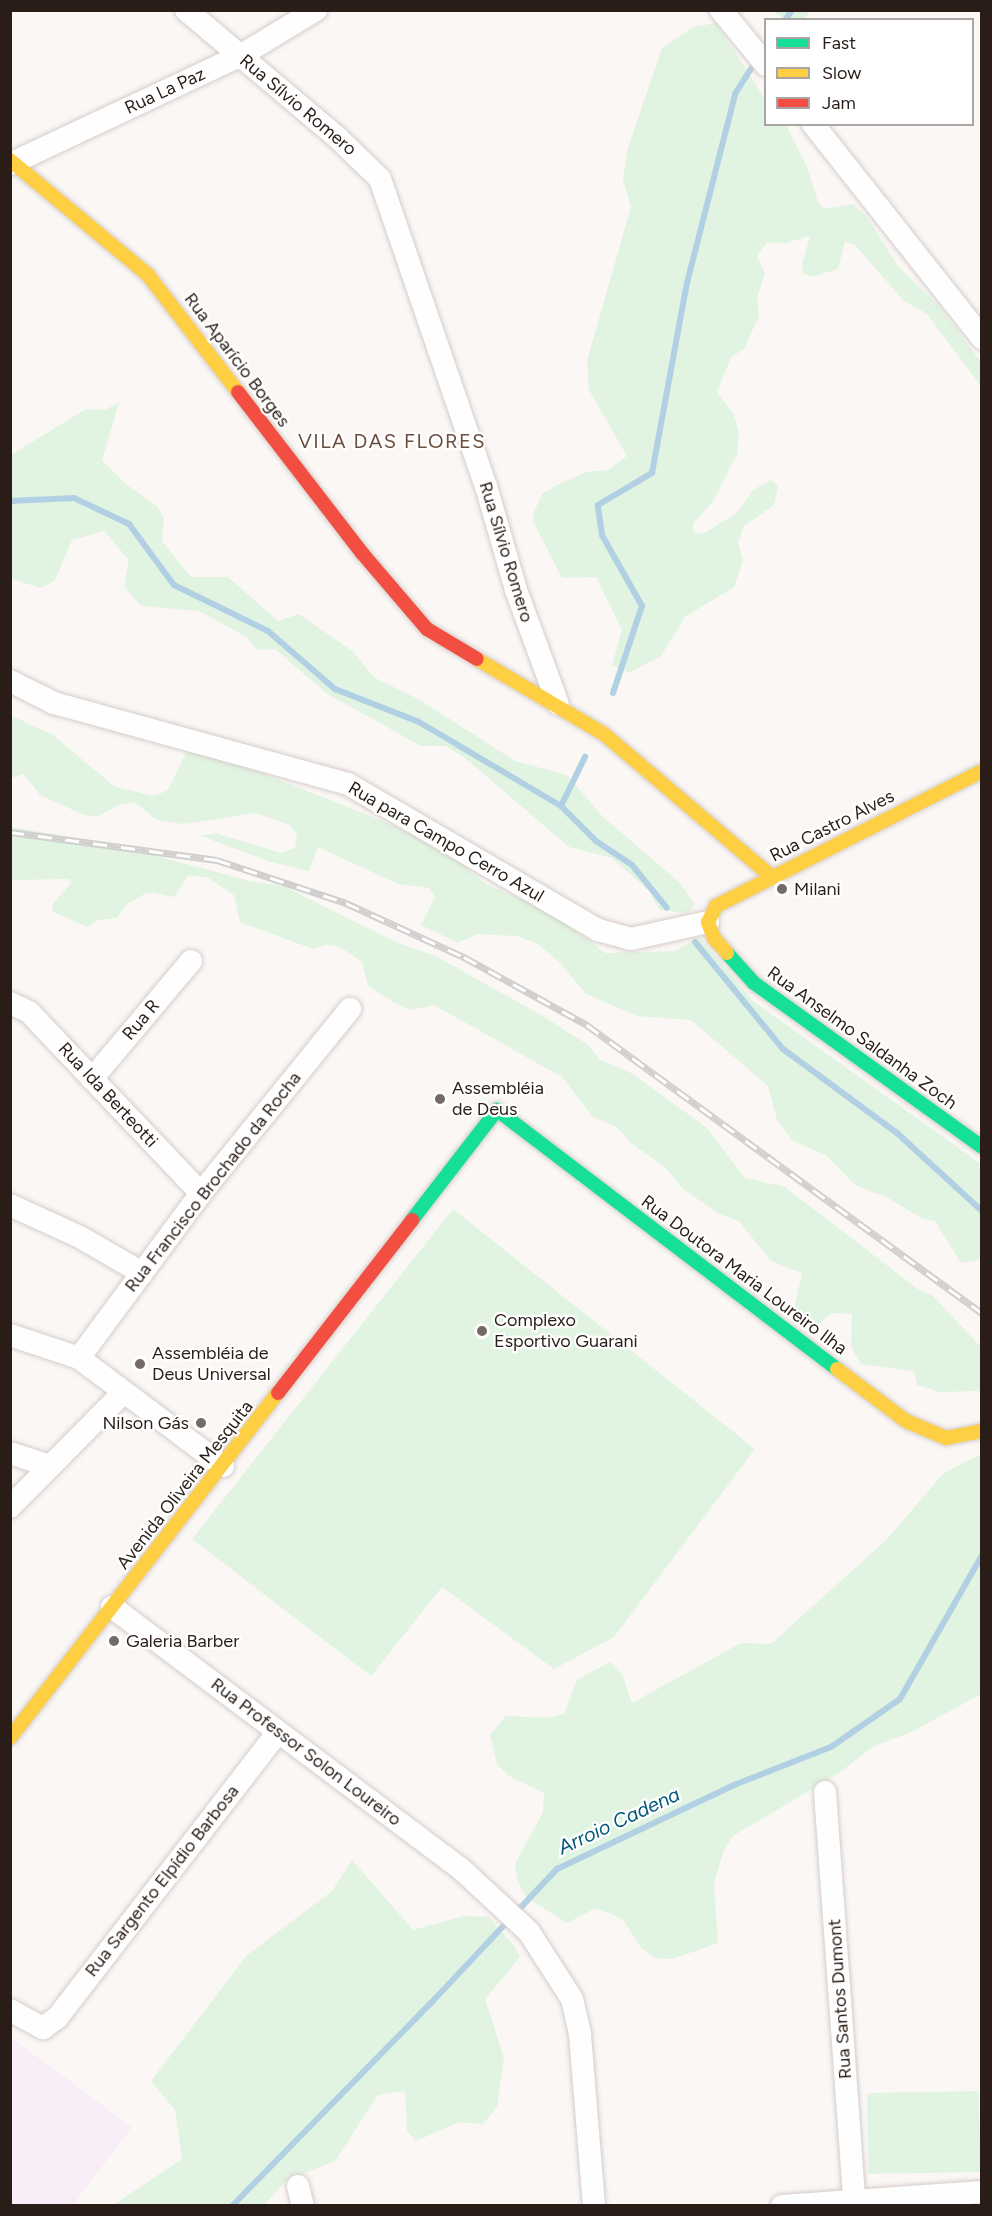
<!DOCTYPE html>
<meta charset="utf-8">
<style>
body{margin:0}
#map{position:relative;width:992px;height:2216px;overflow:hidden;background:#faf7f5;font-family:Figtree,sans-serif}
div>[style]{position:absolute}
.education>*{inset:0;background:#f9eef7}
.green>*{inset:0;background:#e1f4e1;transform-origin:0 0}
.stream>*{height:6px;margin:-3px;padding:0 3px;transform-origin:3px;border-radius:3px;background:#b2d0e3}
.roads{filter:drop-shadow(0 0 2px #d5cdc9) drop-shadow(0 0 2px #d5cdc9)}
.street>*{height:22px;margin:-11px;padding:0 11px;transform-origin:11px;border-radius:11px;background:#fefefe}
.fast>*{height:14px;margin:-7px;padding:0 7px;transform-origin:7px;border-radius:7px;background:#16e098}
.slow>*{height:14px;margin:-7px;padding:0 7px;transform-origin:7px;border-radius:7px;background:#ffcf43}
.jam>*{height:14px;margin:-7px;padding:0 7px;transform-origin:7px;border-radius:7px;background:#f24e42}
.rail>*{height:7px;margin-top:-3.5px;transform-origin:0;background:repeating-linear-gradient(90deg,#fff 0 14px,#d2d0cf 0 28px);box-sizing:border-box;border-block:2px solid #d2d0cf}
.dots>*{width:16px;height:16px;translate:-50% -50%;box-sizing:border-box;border:3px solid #fff;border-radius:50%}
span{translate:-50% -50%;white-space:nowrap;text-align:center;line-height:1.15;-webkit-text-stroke:4.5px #fff;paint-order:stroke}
.street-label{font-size:18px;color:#2a1d17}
.poi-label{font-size:18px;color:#2a1d17}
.left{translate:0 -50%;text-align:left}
.right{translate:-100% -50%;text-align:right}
.neighbourhood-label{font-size:20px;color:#6c4e3e;letter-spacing:1.5px}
.water-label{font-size:20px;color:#02587c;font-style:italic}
.frame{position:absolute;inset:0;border:12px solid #2a1d17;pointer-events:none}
.legend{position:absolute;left:764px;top:18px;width:210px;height:108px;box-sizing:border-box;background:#fff;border:2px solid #aaa5a2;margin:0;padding:8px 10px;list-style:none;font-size:18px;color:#2a1d17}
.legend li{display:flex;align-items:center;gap:12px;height:30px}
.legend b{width:30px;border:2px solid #aaa5a2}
</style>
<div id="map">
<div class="education">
<i style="clip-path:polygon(10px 2037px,132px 2127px,73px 2205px,11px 2205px)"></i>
</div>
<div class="green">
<i style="clip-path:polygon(773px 11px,810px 11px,804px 20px,784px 19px)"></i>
<i style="clip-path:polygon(716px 23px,765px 99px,766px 124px,786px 125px,807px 167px,818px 202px,824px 209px,853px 204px,867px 217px,898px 266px,939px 306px,981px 362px,981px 386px,927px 314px,904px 301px,854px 244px,845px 242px,838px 269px,811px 277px,803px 273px,802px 264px,810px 236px,785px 243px,767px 242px,757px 256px,765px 273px,757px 298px,759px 316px,744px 349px,731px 357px,717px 392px,734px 415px,739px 434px,737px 454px,713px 502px,693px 523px,693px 532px,703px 534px,737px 513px,753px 490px,771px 480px,778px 486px,774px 505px,744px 526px,738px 542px,743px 561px,734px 587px,685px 617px,661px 656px,629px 673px,612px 665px,622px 630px,596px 577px,562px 578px,533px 521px,534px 512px,542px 494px,559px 484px,587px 472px,608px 470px,627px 456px,589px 390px,587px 361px,631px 207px,623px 180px,627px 151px,662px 48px,694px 27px)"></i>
<i style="clip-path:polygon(119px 403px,102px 460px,126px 484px,158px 507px,164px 519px,162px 541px,191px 577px,228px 577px,278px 621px,299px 614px,352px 651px,375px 678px,420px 700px,515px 761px,567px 775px,602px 816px,679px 882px,695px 904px,691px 910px,685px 913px,660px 910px,648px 890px,612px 858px,569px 847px,465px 758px,446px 746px,421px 746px,326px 693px,275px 649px,257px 650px,247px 637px,199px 611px,141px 606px,124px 586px,129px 560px,104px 531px,72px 540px,55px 580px,41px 588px,11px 579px,11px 455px,86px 409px,104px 410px)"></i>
<i style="clip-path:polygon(10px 715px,53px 735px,115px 787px,155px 796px,168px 790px,186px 753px,200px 749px,343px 805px,437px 844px,486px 884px,552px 912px,605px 953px,675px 951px,699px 937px,753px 1001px,981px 1164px,981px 1259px,961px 1263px,935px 1221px,923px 1219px,888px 1198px,855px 1185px,827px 1156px,792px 1140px,777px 1120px,768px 1086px,691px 1020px,637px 1016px,586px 994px,559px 962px,538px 944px,517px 936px,477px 934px,458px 943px,421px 925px,435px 897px,429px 888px,398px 884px,318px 847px,309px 871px,271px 862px,201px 836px,215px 833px,281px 853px,295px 848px,297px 836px,290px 825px,255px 813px,183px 824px,157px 820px,134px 802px,121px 804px,97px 817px,84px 815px,40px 795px,24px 774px,11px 778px)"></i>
<i style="clip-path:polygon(11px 827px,112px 844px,250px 881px,283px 886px,398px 943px,436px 956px,546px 1018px,588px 1045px,600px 1060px,631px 1073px,706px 1127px,745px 1178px,785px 1187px,919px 1290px,932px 1295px,981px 1347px,981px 1391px,940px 1392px,917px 1385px,914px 1371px,861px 1364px,851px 1347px,852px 1314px,832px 1313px,816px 1326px,795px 1306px,802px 1273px,771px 1261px,739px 1221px,719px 1214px,683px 1189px,665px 1167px,631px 1143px,617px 1127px,593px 1117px,562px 1077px,434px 1005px,411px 1010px,393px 1002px,368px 986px,362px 962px,340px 947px,326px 945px,313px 949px,240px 922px,234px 895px,207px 877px,188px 876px,174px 897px,148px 892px,127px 904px,117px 918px,97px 920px,87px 927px,53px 912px,52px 905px,72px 882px,68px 879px,11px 880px)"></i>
<i style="clip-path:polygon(453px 1209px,755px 1449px,614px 1637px,554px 1669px,442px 1587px,371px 1676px,192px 1539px)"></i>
<i style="clip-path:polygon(981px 1454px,981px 1692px,978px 1696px,909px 1733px,874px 1746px,839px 1773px,733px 1836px,724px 1850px,714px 1883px,718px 1943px,672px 1959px,656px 1958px,642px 1949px,624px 1921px,610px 1913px,594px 1909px,567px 1923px,526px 1897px,518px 1882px,515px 1864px,543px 1812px,544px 1793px,509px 1776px,497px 1764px,490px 1735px,506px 1716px,545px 1718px,564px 1714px,577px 1680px,610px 1662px,622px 1674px,632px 1703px,741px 1643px,771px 1644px,886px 1540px,944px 1473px)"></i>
<i style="clip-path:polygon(352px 1860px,413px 1930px,463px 1916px,489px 1917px,514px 1946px,520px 1957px,485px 1999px,504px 2058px,497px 2107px,483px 2124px,459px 2122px,416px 2141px,407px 2131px,405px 2091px,378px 2095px,335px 2161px,287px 2180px,264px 2205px,112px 2206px,182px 2159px,175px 2110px,151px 2081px,247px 1955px,332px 1891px)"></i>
<i style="left:979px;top:2091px;width:81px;height:112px;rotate:89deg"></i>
</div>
<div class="stream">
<i style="left:785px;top:20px;width:12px;rotate:-55deg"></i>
<i style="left:10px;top:501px;width:64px;rotate:-2.7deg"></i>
<i style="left:74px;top:498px;width:61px;rotate:25.3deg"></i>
<i style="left:129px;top:524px;width:76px;rotate:53.6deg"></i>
<i style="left:174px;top:585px;width:105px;rotate:26.1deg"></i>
<i style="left:268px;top:631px;width:89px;rotate:40.9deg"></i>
<i style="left:335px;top:689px;width:90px;rotate:21.4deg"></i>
<i style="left:419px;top:722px;width:165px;rotate:30.6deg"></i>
<i style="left:561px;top:806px;width:49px;rotate:45deg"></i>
<i style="left:596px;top:841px;width:43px;rotate:33.7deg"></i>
<i style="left:632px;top:865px;width:55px;rotate:50.9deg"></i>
<i style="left:613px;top:693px;width:92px;rotate:-71.6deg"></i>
<i style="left:642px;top:606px;width:81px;rotate:-119.4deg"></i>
<i style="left:602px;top:535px;width:30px;rotate:-98deg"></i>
<i style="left:598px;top:505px;width:63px;rotate:-30.7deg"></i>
<i style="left:652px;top:473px;width:193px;rotate:-79.6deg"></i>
<i style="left:687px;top:283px;width:195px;rotate:-75.7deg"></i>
<i style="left:735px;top:94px;width:41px;rotate:-57.8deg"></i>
<i style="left:561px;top:806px;width:55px;rotate:-63.9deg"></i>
<i style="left:695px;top:942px;width:139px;rotate:50.6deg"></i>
<i style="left:783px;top:1049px;width:142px;rotate:36.4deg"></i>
<i style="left:897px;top:1133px;width:115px;rotate:42.5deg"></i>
<i style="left:232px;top:2206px;width:284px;rotate:-45.6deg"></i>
<i style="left:431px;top:2003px;width:184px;rotate:-46.8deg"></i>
<i style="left:557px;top:1869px;width:196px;rotate:-25.4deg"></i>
<i style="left:734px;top:1785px;width:104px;rotate:-21.4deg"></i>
<i style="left:831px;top:1747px;width:84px;rotate:-34.8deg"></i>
<i style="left:900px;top:1699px;width:166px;rotate:-60.3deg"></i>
</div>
<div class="roads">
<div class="street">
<i style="left:186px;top:10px;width:200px;rotate:40.1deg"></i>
<i style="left:339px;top:139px;width:57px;rotate:44.3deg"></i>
<i style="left:380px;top:179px;width:325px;rotate:71deg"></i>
<i style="left:486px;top:486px;width:108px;rotate:73.9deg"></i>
<i style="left:516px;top:590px;width:121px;rotate:69.8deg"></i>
<i style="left:721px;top:10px;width:71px;rotate:50.7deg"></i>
<i style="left:813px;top:124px;width:273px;rotate:51.7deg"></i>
<i style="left:10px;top:164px;width:254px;rotate:-25.2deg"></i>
<i style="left:240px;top:56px;width:89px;rotate:-31.2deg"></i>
<i style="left:10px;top:681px;width:49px;rotate:26.6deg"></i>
<i style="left:54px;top:703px;width:305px;rotate:15.4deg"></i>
<i style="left:348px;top:784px;width:290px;rotate:30.3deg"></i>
<i style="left:598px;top:930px;width:34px;rotate:15deg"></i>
<i style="left:631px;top:939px;width:79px;rotate:-12.4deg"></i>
<i style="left:10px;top:1003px;width:21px;rotate:25deg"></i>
<i style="left:29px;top:1012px;width:250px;rotate:46.5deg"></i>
<i style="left:92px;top:1079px;width:154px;rotate:-50deg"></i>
<i style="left:10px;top:1205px;width:77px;rotate:24.6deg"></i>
<i style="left:80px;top:1237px;width:72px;rotate:30.1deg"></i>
<i style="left:10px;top:1335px;width:73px;rotate:18.4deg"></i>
<i style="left:79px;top:1358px;width:180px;rotate:36.9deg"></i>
<i style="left:79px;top:1358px;width:205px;rotate:-53.5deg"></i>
<i style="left:201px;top:1193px;width:237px;rotate:-51deg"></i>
<i style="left:10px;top:1453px;width:42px;rotate:18deg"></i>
<i style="left:10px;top:1507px;width:161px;rotate:-45.3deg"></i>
<i style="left:112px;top:1607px;width:435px;rotate:36.9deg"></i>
<i style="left:460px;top:1868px;width:94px;rotate:42.8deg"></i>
<i style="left:529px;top:1932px;width:80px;rotate:57.3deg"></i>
<i style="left:572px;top:1999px;width:37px;rotate:77deg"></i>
<i style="left:580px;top:2035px;width:172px;rotate:85.3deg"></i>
<i style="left:825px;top:1792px;width:415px;rotate:85.9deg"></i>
<i style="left:10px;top:2010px;width:38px;rotate:29deg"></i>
<i style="left:43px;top:2028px;width:17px;rotate:-36deg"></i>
<i style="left:57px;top:2018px;width:361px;rotate:-52.3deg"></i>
<i style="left:298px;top:2186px;width:21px;rotate:76deg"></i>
<i style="left:782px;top:2206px;width:200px;rotate:-4deg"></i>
</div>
<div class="fast">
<i style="left:727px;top:953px;width:40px;rotate:48deg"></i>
<i style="left:754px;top:983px;width:281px;rotate:35.7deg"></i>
<i style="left:412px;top:1220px;width:139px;rotate:-52.3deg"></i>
<i style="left:497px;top:1110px;width:427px;rotate:37.3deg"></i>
</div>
<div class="slow">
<i style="left:10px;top:160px;width:180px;rotate:39.8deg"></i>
<i style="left:148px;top:275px;width:148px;rotate:52.4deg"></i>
<i style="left:477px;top:659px;width:147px;rotate:30.6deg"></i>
<i style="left:604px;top:734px;width:219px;rotate:40.4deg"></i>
<i style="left:727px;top:953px;width:20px;rotate:-131deg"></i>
<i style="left:714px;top:938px;width:17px;rotate:-111deg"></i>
<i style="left:708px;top:922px;width:18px;rotate:-63deg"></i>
<i style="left:716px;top:906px;width:298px;rotate:-26.9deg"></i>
<i style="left:837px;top:1369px;width:86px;rotate:37deg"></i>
<i style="left:906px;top:1421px;width:43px;rotate:23deg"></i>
<i style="left:946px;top:1438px;width:37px;rotate:-11deg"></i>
<i style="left:10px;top:1738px;width:437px;rotate:-52.2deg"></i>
</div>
<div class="jam">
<i style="left:238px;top:392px;width:203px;rotate:52.4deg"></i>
<i style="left:362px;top:553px;width:100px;rotate:49.5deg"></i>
<i style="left:427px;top:629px;width:58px;rotate:31deg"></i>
<i style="left:278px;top:1393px;width:219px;rotate:-52.2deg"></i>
</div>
</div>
<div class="rail">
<i style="left:10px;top:832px;width:209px;rotate:7.7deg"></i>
<i style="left:217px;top:860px;width:136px;rotate:18.4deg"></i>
<i style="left:346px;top:903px;width:130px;rotate:24.6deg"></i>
<i style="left:464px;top:957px;width:141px;rotate:28.9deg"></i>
<i style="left:587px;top:1025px;width:489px;rotate:36.1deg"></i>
</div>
<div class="dots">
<i style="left:782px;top:889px;background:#736965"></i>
<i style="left:440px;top:1099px;background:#736965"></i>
<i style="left:482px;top:1331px;background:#736965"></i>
<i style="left:140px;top:1364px;background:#736965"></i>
<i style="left:201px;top:1423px;background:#736965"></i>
<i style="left:114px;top:1641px;background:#736965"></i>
</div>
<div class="street-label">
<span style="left:165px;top:91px;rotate:-25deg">Rua La Paz</span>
<span style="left:298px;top:105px;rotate:40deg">Rua Sílvio Romero</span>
<span style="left:237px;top:360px;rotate:53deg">Rua Aparício Borges</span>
<span style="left:506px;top:552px;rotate:73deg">Rua Sílvio Romero</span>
<span style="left:832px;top:826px;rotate:-27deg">Rua Castro Alves</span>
<span style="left:446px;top:842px;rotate:30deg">Rua para Campo Cerro Azul</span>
<span style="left:141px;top:1020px;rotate:-50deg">Rua R</span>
<span style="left:862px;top:1038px;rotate:36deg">Rua Anselmo Saldanha Zoch</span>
<span style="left:108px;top:1095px;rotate:47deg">Rua Ida Berteotti</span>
<span style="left:213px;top:1182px;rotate:-52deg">Rua Francisco Brochado da Rocha</span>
<span style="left:744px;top:1275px;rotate:37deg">Rua Doutora Maria Loureiro Ilha</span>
<span style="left:185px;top:1485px;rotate:-52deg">Avenida Oliveira Mesquita</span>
<span style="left:306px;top:1752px;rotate:37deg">Rua Professor Solon Loureiro</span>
<span style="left:162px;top:1881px;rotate:-52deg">Rua Sargento Elpídio Barbosa</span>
<span style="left:840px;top:1999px;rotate:-94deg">Rua Santos Dumont</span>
</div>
<div class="poi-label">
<span class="left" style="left:794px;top:889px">Milani</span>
<span class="left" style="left:452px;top:1099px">Assembléia<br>de Deus</span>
<span class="left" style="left:494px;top:1331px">Complexo<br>Esportivo Guarani</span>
<span class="left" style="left:152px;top:1364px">Assembléia de<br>Deus Universal</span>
<span class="right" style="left:189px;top:1423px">Nilson Gás</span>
<span class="left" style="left:126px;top:1641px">Galeria Barber</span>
</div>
<div class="neighbourhood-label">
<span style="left:392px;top:441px">VILA DAS FLORES</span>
</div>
<div class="water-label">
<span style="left:619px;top:1821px;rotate:-25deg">Arroio Cadena</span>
</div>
<div class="frame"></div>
<ul class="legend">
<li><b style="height:8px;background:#16e098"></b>Fast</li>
<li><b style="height:8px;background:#ffcf43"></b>Slow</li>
<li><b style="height:8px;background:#f24e42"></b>Jam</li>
</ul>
</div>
